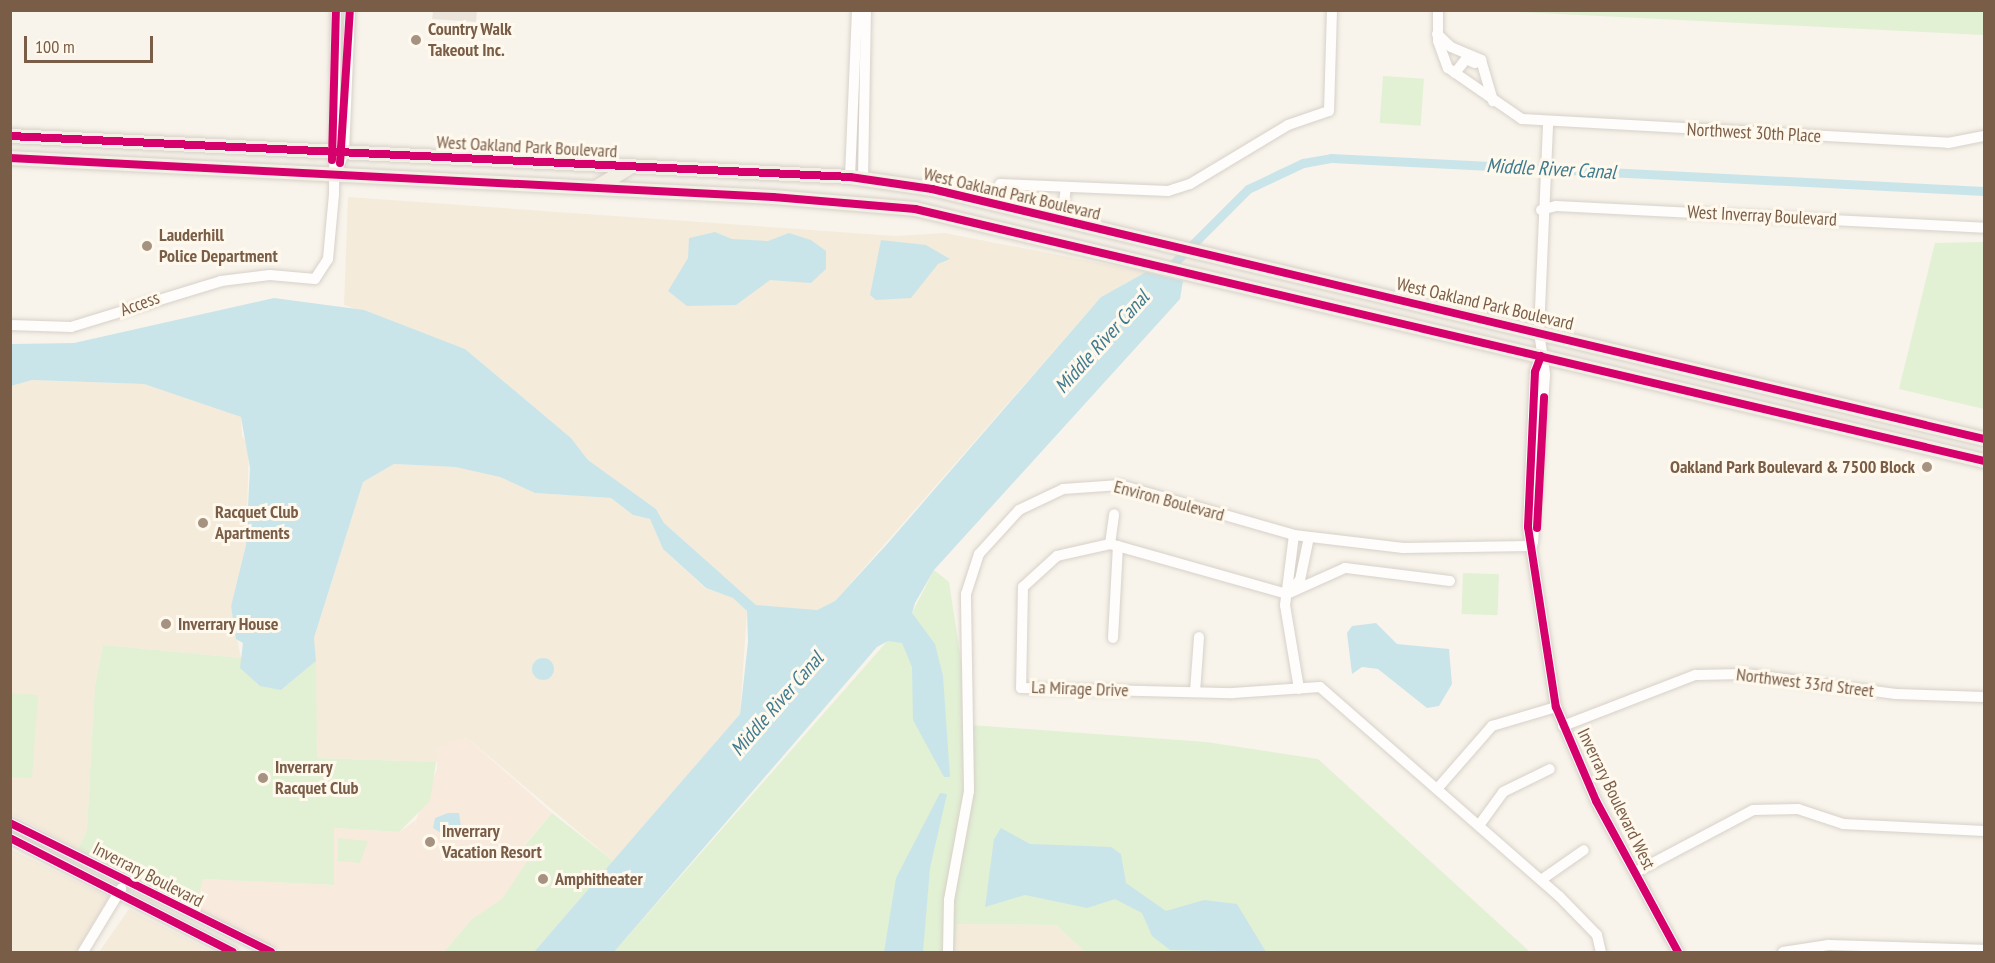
<!DOCTYPE html>
<style>
body{margin:0}
#map{position:relative;width:1995px;height:963px;overflow:hidden;background:#f8f4eb;font-family:"PT Sans Narrow",sans-serif}
div>[style]{position:absolute}
.residential>*{inset:0;background:#f4ebdb}
.commercial>*{inset:0;background:#f9eade}
.industrial>*{inset:0;background:#ebe4db}
.green>*{inset:0;background:#e2f0d4;transform-origin:0 0}
.water>*{inset:0;background:#cae5ea}
.round{border-radius:50%}
.canal>*{height:9px;margin:-4.5px;padding:0 4.5px;transform-origin:4.5px;border-radius:4.5px;background:#cae5ea}
.roads{filter:drop-shadow(0 0 2px #d7d1c9) drop-shadow(0 0 2px #d7d1c9)}
.minor>*{height:10px;margin:-5px;padding:0 5px;transform-origin:5px;border-radius:5px;background:#fefdfc}
.major>*{height:14px;margin:-7px;padding:0 7px;transform-origin:7px;border-radius:7px;background:#f3efe5}
.cycleway>*{height:8px;margin:-4px;padding:0 4px;transform-origin:4px;border-radius:4px;background:#d6006c}
.dots>*{width:16px;height:16px;translate:-50% -50%;box-sizing:border-box;border:3px solid #fff9ed;border-radius:50%}
span{translate:-50% -50%;white-space:nowrap;text-align:center;line-height:1.15;-webkit-text-stroke:6px #fff9ed;paint-order:stroke}
.poi-label{font-size:18px;color:#7a5d47;font-weight:700}
.left{translate:0 -50%;text-align:left}
.right{translate:-100% -50%;text-align:right}
.street-label{font-size:18px;color:#7a5d47}
.water-label{font-size:20px;color:#3f7b8f;font-style:italic}
.frame{position:absolute;inset:0;border:12px solid #7a5d47;pointer-events:none}
.scale{position:absolute;left:24px;top:36px;width:129px;height:27px;box-sizing:border-box;border:3px solid #7a5d47;border-top:0;padding-left:8px;font-size:18px;line-height:21px;white-space:nowrap;color:#7a5d47;-webkit-text-stroke:4px #fff9ed;paint-order:stroke}
</style>
<div id="map">
<div class="residential">
<i style="clip-path:polygon(348px 197px,896px 236px,945px 233px,1146px 272px,1101px 297px,835px 601px,817px 610px,792px 611px,756px 605px,664px 523px,656px 509px,588px 460px,571px 438px,465px 349px,344px 305px)"></i>
<i style="clip-path:polygon(32px 380px,144px 384px,241px 417px,242px 436px,249px 445px,246px 545px,231px 606px,241px 658px,103px 645px,95px 686px,87px 830px,78px 849px,11px 814px,10px 386px)"></i>
<i style="clip-path:polygon(394px 464px,455px 467px,500px 477px,535px 493px,611px 498px,633px 515px,650px 519px,663px 549px,705px 588px,734px 598px,747px 611px,740px 714px,613px 861px,466px 737px,436px 762px,317px 758px,314px 638px,363px 482px)"></i>
<i style="clip-path:polygon(10px 849px,109px 897px,76px 952px,11px 952px)"></i>
<i style="clip-path:polygon(129px 909px,194px 942px,214px 952px,99px 952px)"></i>
<i style="clip-path:polygon(957px 924px,1056px 925px,1085px 952px,955px 952px)"></i>
</div>
<div class="commercial">
<i style="clip-path:polygon(466px 737px,552px 813px,519px 851px,528px 862px,502px 899px,472px 919px,444px 952px,285px 952px,195px 910px,203px 879px,334px 885px,334px 828px,399px 832px,416px 820px,437px 769px,437px 748px)"></i>
</div>
<div class="industrial">
<i style="clip-path:polygon(433px 11px,477px 11px,476px 22px,432px 19px)"></i>
</div>
<div class="green">
<i style="clip-path:polygon(1984px 10px,1984px 35px,1497px 11px,1497px 10px)"></i>
<i style="left:1383px;top:76px;width:41px;height:47px;rotate:4deg"></i>
<i style="clip-path:polygon(1984px 242px,1984px 409px,1899px 389px,1935px 243px)"></i>
<i style="clip-path:polygon(934px 570px,949px 582px,971px 725px,1206px 742px,1318px 759px,1530px 952px,1085px 952px,1056px 925px,957px 924px,955px 952px,614px 952px,912px 613px)"></i>
<i style="left:1463px;top:573px;width:36px;height:41px;rotate:2deg"></i>
<i style="clip-path:polygon(103px 645px,241px 658px,241px 668px,281px 690px,316px 661px,317px 758px,436px 762px,430px 801px,399px 832px,334px 828px,334px 885px,203px 879px,195px 910px,143px 885px,78px 849px,87px 830px,95px 686px)"></i>
<i style="clip-path:polygon(10px 693px,38px 695px,32px 778px,11px 777px)"></i>
<i style="clip-path:polygon(552px 813px,613px 861px,534px 952px,444px 952px,472px 919px,502px 899px,527px 862px,519px 852px)"></i>
<i style="clip-path:polygon(338px 838px,368px 841px,360px 863px,338px 861px)"></i>
</div>
<div class="water">
<i style="clip-path:polygon(715px 232px,732px 239px,768px 241px,789px 233px,811px 240px,826px 251px,826px 269px,811px 283px,770px 280px,736px 305px,687px 306px,668px 291px,688px 258px,689px 238px)"></i>
<i style="clip-path:polygon(881px 240px,926px 245px,950px 259px,938px 264px,911px 298px,876px 300px,870px 295px)"></i>
<i style="clip-path:polygon(1146px 272px,1183px 281px,1180px 299px,934px 570px,915px 603px,912px 613px,935px 644px,943px 676px,950px 777px,944px 777px,913px 720px,912px 667px,902px 643px,888px 641px,877px 647px,614px 952px,534px 952px,740px 714px,748px 642px,747px 611px,733px 598px,706px 588px,663px 549px,650px 519px,633px 515px,611px 498px,535px 493px,500px 477px,455px 467px,394px 464px,363px 482px,314px 638px,316px 661px,281px 690px,260px 686px,240px 668px,243px 643px,236px 639px,231px 606px,246px 545px,250px 468px,241px 417px,144px 384px,32px 380px,11px 386px,11px 344px,74px 343px,274px 298px,364px 310px,465px 349px,571px 438px,588px 460px,656px 509px,664px 523px,756px 605px,817px 610px,835px 601px,888px 543px,1101px 297px)"></i>
<i style="clip-path:polygon(1376px 623px,1397px 644px,1449px 649px,1452px 684px,1439px 706px,1427px 708px,1378px 669px,1362px 667px,1352px 674px,1347px 633px,1352px 626px)"></i>
<i class="round" style="left:532px;top:658px;width:22px;height:22px"></i>
<i style="clip-path:polygon(940px 793px,947px 794px,930px 868px,923px 952px,884px 952px,896px 878px)"></i>
<i style="clip-path:polygon(448px 813px,459px 813px,461px 827px,447px 827px,441px 833px,433px 828px,435px 818px)"></i>
<i style="clip-path:polygon(1001px 828px,1030px 844px,1111px 847px,1121px 854px,1126px 883px,1166px 911px,1204px 900px,1237px 904px,1266px 952px,1170px 950px,1152px 936px,1142px 913px,1115px 899px,1087px 908px,1025px 895px,985px 907px,994px 839px)"></i>
</div>
<div class="canal">
<i style="left:1167px;top:270px;width:115px;rotate:-45deg"></i>
<i style="left:1248px;top:189px;width:61px;rotate:-25.3deg"></i>
<i style="left:1303px;top:163px;width:28px;rotate:-10deg"></i>
<i style="left:1331px;top:158px;width:654px;rotate:2.89deg"></i>
</div>
<div class="roads">
<div class="minor">
<i style="left:1438px;top:10px;width:31px;rotate:90deg"></i>
<i style="left:1438px;top:41px;width:29px;rotate:70deg"></i>
<i style="left:1448px;top:68px;width:90px;rotate:34.6deg"></i>
<i style="left:1522px;top:119px;width:427px;rotate:3.2deg"></i>
<i style="left:1948px;top:143px;width:37px;rotate:-11deg"></i>
<i style="left:1437px;top:34px;width:19px;rotate:43deg"></i>
<i style="left:1451px;top:47px;width:33px;rotate:23deg"></i>
<i style="left:1481px;top:60px;width:43px;rotate:73.7deg"></i>
<i style="left:1455px;top:73px;width:18px;rotate:-52deg"></i>
<i style="left:1466px;top:59px;width:10px;rotate:24deg"></i>
<i style="left:335px;top:175px;width:24px;rotate:-68deg"></i>
<i style="left:344px;top:153px;width:143px;rotate:-87.6deg"></i>
<i style="left:850px;top:177px;width:167px;rotate:-87.6deg"></i>
<i style="left:863px;top:179px;width:169px;rotate:-89deg"></i>
<i style="left:1000px;top:184px;width:168px;rotate:2.4deg"></i>
<i style="left:1168px;top:191px;width:23px;rotate:-18deg"></i>
<i style="left:1190px;top:184px;width:114px;rotate:-31deg"></i>
<i style="left:1288px;top:125px;width:43px;rotate:-18.9deg"></i>
<i style="left:1329px;top:111px;width:101px;rotate:-88.3deg"></i>
<i style="left:1541px;top:210px;width:16px;rotate:-15deg"></i>
<i style="left:1556px;top:206px;width:429px;rotate:2.9deg"></i>
<i style="left:1062px;top:219px;width:32px;rotate:-83deg"></i>
<i style="left:10px;top:325px;width:61px;rotate:1.9deg"></i>
<i style="left:71px;top:327px;width:157px;rotate:-17deg"></i>
<i style="left:221px;top:281px;width:49px;rotate:-7deg"></i>
<i style="left:270px;top:275px;width:45px;rotate:5.1deg"></i>
<i style="left:315px;top:279px;width:24px;rotate:-57deg"></i>
<i style="left:328px;top:259px;width:65px;rotate:-84.7deg"></i>
<i style="left:334px;top:194px;width:184px;rotate:-89.4deg"></i>
<i style="left:1541px;top:356px;width:17px;rotate:111deg"></i>
<i style="left:1535px;top:372px;width:155px;rotate:92.6deg"></i>
<i style="left:1528px;top:527px;width:182px;rotate:81.2deg"></i>
<i style="left:1556px;top:707px;width:102px;rotate:66.9deg"></i>
<i style="left:1596px;top:801px;width:172px;rotate:61.5deg"></i>
<i style="left:1294px;top:535px;width:71px;rotate:97.3deg"></i>
<i style="left:1285px;top:605px;width:85px;rotate:80.5deg"></i>
<i style="left:1533px;top:543px;width:169px;rotate:-85.9deg"></i>
<i style="left:1545px;top:374px;width:42px;rotate:-98.1deg"></i>
<i style="left:1539px;top:332px;width:210px;rotate:-87.5deg"></i>
<i style="left:1110px;top:544px;width:30px;rotate:-82deg"></i>
<i style="left:1450px;top:581px;width:106px;rotate:-172.9deg"></i>
<i style="left:1345px;top:568px;width:64px;rotate:155.9deg"></i>
<i style="left:1287px;top:594px;width:184px;rotate:-164.2deg"></i>
<i style="left:1110px;top:544px;width:54px;rotate:167.2deg"></i>
<i style="left:1057px;top:556px;width:46px;rotate:137.6deg"></i>
<i style="left:1023px;top:587px;width:101px;rotate:91.1deg"></i>
<i style="left:1021px;top:688px;width:212px;rotate:1.4deg"></i>
<i style="left:1233px;top:693px;width:87px;rotate:-3.9deg"></i>
<i style="left:1320px;top:687px;width:317px;rotate:41.2deg"></i>
<i style="left:1559px;top:896px;width:54px;rotate:45.7deg"></i>
<i style="left:1597px;top:935px;width:17px;rotate:77deg"></i>
<i style="left:1291px;top:589px;width:13px;rotate:-45deg"></i>
<i style="left:1300px;top:580px;width:44px;rotate:-78.2deg"></i>
<i style="left:1113px;top:638px;width:92px;rotate:-86.9deg"></i>
<i style="left:1195px;top:692px;width:55px;rotate:-85.8deg"></i>
<i style="left:1563px;top:726px;width:142px;rotate:-21.1deg"></i>
<i style="left:1695px;top:675px;width:51px;rotate:-1.1deg"></i>
<i style="left:1746px;top:674px;width:151px;rotate:7.6deg"></i>
<i style="left:1896px;top:694px;width:88px;rotate:2deg"></i>
<i style="left:1437px;top:789px;width:84px;rotate:-48.9deg"></i>
<i style="left:1492px;top:726px;width:67px;rotate:-16.5deg"></i>
<i style="left:10px;top:823px;width:291px;rotate:26.3deg"></i>
<i style="left:1480px;top:824px;width:39px;rotate:-54deg"></i>
<i style="left:1503px;top:792px;width:52px;rotate:-26.1deg"></i>
<i style="left:10px;top:838px;width:250px;rotate:27.1deg"></i>
<i style="left:1636px;top:872px;width:132px;rotate:-27.9deg"></i>
<i style="left:1753px;top:810px;width:45px;rotate:-1.3deg"></i>
<i style="left:1798px;top:809px;width:47px;rotate:18.4deg"></i>
<i style="left:1843px;top:824px;width:141px;rotate:2.8deg"></i>
<i style="left:1541px;top:880px;width:52px;rotate:-34.9deg"></i>
<i style="left:83px;top:952px;width:74px;rotate:-58.9deg"></i>
<i style="left:948px;top:952px;width:52px;rotate:-88.9deg"></i>
<i style="left:949px;top:900px;width:111px;rotate:-79.6deg"></i>
<i style="left:969px;top:791px;width:197px;rotate:-90.9deg"></i>
<i style="left:966px;top:594px;width:42px;rotate:-72deg"></i>
<i style="left:979px;top:554px;width:59px;rotate:-47.7deg"></i>
<i style="left:1019px;top:510px;width:49px;rotate:-25.5deg"></i>
<i style="left:1063px;top:489px;width:57px;rotate:-4deg"></i>
<i style="left:1120px;top:485px;width:181px;rotate:16deg"></i>
<i style="left:1294px;top:535px;width:110px;rotate:6.8deg"></i>
<i style="left:1403px;top:548px;width:129px;rotate:-0.9deg"></i>
<i style="left:1783px;top:952px;width:46px;rotate:-8.8deg"></i>
<i style="left:1828px;top:945px;width:156px;rotate:1.8deg"></i>
</div>
<div class="major">
<i style="left:10px;top:136px;width:841px;rotate:2.79deg"></i>
<i style="left:850px;top:177px;width:83px;rotate:8.3deg"></i>
<i style="left:932px;top:189px;width:1081px;rotate:13.37deg"></i>
<i style="left:10px;top:158px;width:764px;rotate:2.93deg"></i>
<i style="left:773px;top:197px;width:143px;rotate:4.8deg"></i>
<i style="left:915px;top:209px;width:1098px;rotate:13.26deg"></i>
<i style="left:597px;top:187px;width:37px;rotate:-31deg"></i>
</div>
</div>
<div class="cycleway">
<i style="left:10px;top:136px;width:841px;rotate:2.79deg"></i>
<i style="left:850px;top:177px;width:83px;rotate:8.3deg"></i>
<i style="left:932px;top:189px;width:1081px;rotate:13.37deg"></i>
<i style="left:10px;top:158px;width:764px;rotate:2.93deg"></i>
<i style="left:773px;top:197px;width:143px;rotate:4.8deg"></i>
<i style="left:915px;top:209px;width:1098px;rotate:13.26deg"></i>
<i style="left:332px;top:160px;width:150px;rotate:-88.5deg"></i>
<i style="left:340px;top:163px;width:153px;rotate:-86.3deg"></i>
<i style="left:1541px;top:356px;width:17px;rotate:111deg"></i>
<i style="left:1535px;top:372px;width:155px;rotate:92.6deg"></i>
<i style="left:1528px;top:527px;width:182px;rotate:81.2deg"></i>
<i style="left:1556px;top:707px;width:102px;rotate:66.9deg"></i>
<i style="left:1596px;top:801px;width:172px;rotate:61.5deg"></i>
<i style="left:1537px;top:528px;width:131px;rotate:-86.9deg"></i>
<i style="left:10px;top:823px;width:291px;rotate:26.3deg"></i>
<i style="left:10px;top:838px;width:250px;rotate:27.1deg"></i>
</div>
<div class="dots">
<i style="left:416px;top:40px;background:#a69280"></i>
<i style="left:147px;top:246px;background:#a69280"></i>
<i style="left:1927px;top:467px;background:#a69280"></i>
<i style="left:203px;top:523px;background:#a69280"></i>
<i style="left:166px;top:624px;background:#a69280"></i>
<i style="left:263px;top:778px;background:#a69280"></i>
<i style="left:430px;top:842px;background:#a69280"></i>
<i style="left:543px;top:879px;background:#a69280"></i>
</div>
<div class="poi-label">
<span class="left" style="left:428px;top:40px">Country Walk<br>Takeout Inc.</span>
<span class="left" style="left:159px;top:246px">Lauderhill<br>Police Department</span>
<span class="right" style="left:1915px;top:467px">Oakland Park Boulevard &amp; 7500 Block</span>
<span class="left" style="left:215px;top:523px">Racquet Club<br>Apartments</span>
<span class="left" style="left:178px;top:624px">Inverrary House</span>
<span class="left" style="left:275px;top:778px">Inverrary<br>Racquet Club</span>
<span class="left" style="left:442px;top:842px">Inverrary<br>Vacation Resort</span>
<span class="left" style="left:555px;top:879px">Amphitheater</span>
</div>
<div class="street-label">
<span style="left:1754px;top:133px;rotate:3deg">Northwest 30th Place</span>
<span style="left:527px;top:147px;rotate:3deg">West Oakland Park Boulevard</span>
<span style="left:1012px;top:194px;rotate:13deg">West Oakland Park Boulevard</span>
<span style="left:1762px;top:216px;rotate:3deg">West Inverray Boulevard</span>
<span style="left:140px;top:304px;rotate:-20deg">Access</span>
<span style="left:1485px;top:304px;rotate:13deg">West Oakland Park Boulevard</span>
<span style="left:1169px;top:501px;rotate:15deg">Environ Boulevard</span>
<span style="left:1805px;top:683px;rotate:7deg">Northwest 33rd Street</span>
<span style="left:1080px;top:689px;rotate:2deg">La Mirage Drive</span>
<span style="left:1616px;top:799px;rotate:64deg">Inverrary Boulevard West</span>
<span style="left:148px;top:875px;rotate:27deg">Inverrary Boulevard</span>
</div>
<div class="water-label">
<span style="left:1551px;top:169px;rotate:3deg">Middle River Canal</span>
<span style="left:1102px;top:342px;rotate:-48deg">Middle River Canal</span>
<span style="left:777px;top:704px;rotate:-49deg">Middle River Canal</span>
</div>
<div class="frame"></div>
<div class="scale">100 m</div>
</div>
